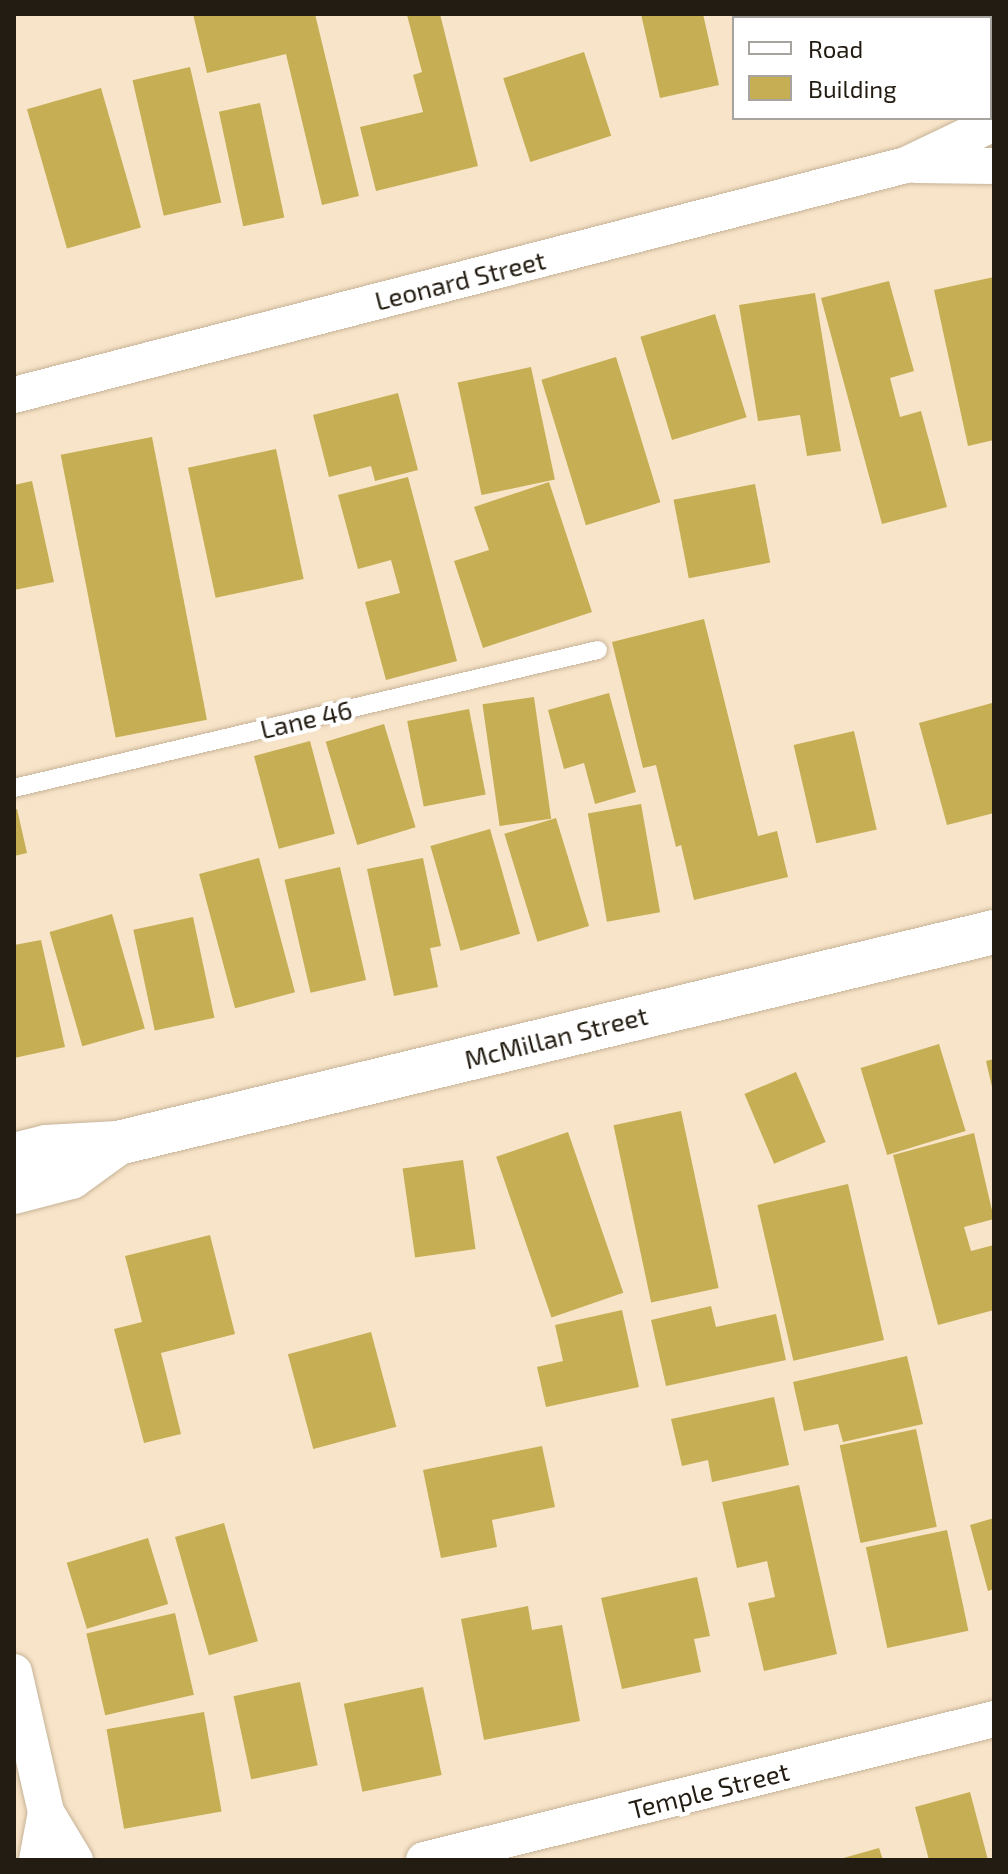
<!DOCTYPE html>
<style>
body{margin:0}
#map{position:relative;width:1008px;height:1874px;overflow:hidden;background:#f8e4c8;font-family:"Exo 2",sans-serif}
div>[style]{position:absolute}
.building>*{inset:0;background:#c5ae54;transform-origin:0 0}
.roads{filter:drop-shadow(0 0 2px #c6b398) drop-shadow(0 0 2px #c6b398)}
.lane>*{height:18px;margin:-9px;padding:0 9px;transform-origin:9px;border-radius:9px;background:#fff}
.street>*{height:36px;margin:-18px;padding:0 18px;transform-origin:18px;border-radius:18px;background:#fff}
.secondary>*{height:44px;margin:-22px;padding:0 22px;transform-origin:22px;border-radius:22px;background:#fff}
span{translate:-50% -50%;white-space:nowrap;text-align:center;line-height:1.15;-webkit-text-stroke:8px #fff;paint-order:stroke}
.street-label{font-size:26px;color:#231c12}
.frame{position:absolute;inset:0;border:16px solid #231c12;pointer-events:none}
.legend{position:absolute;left:732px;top:16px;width:260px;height:104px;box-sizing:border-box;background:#fff;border:2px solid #a7a4a0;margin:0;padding:10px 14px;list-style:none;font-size:24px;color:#231c12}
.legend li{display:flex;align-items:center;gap:16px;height:40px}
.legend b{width:40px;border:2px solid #a7a4a0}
</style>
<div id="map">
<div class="building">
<i style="clip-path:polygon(193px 14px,315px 14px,359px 196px,322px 205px,286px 54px,207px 73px)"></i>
<i style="clip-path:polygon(440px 14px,478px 166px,376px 191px,360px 127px,423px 112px,413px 75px,422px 72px,407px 15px)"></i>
<i style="clip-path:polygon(641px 14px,703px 14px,719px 85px,660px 98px)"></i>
<i style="left:885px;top:14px;width:56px;height:4px"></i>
<i style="left:584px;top:52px;width:88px;height:85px;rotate:72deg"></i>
<i style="left:190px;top:67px;width:139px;height:59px;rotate:77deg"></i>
<i style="left:101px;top:88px;width:145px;height:77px;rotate:74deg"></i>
<i style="left:260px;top:103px;width:117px;height:42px;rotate:78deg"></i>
<i style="clip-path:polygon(994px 277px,994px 440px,968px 446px,934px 290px)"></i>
<i style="clip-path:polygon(889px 281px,914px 371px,890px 378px,900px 417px,921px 411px,947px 507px,882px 524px,821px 298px)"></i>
<i style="clip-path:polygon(815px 293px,841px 451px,807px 456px,800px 415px,758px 421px,739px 305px)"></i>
<i style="left:715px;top:314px;width:108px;height:78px;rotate:73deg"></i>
<i style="left:616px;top:357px;width:152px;height:78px;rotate:73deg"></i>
<i style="left:531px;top:367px;width:115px;height:75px;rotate:78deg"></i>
<i style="clip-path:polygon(398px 393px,418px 470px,375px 481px,371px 466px,329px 477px,313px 415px)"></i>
<i style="left:152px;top:437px;width:288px;height:93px;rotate:79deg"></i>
<i style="left:276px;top:449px;width:133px;height:90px;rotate:78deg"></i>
<i style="clip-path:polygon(408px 477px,457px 661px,386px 680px,365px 602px,400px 593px,391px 560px,358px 569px,338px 495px)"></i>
<i style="clip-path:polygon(32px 481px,54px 582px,14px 590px,14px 485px)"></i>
<i style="clip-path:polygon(549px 482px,592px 612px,483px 648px,454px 561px,489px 550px,474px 507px)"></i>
<i style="left:755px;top:484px;width:80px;height:83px;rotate:79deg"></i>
<i style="clip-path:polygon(704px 619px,758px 836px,777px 831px,788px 877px,694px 900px,681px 845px,676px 847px,656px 765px,643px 768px,612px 642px)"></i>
<i style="clip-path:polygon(609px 693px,636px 792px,595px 804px,584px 763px,564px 769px,548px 710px)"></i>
<i style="left:534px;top:697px;width:123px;height:52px;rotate:82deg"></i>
<i style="clip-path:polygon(992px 703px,994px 813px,947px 825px,919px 723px)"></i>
<i style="left:469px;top:709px;width:87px;height:63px;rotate:79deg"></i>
<i style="left:384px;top:724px;width:108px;height:61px;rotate:73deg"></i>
<i style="left:854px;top:731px;width:101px;height:62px;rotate:77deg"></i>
<i style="left:310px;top:741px;width:96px;height:58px;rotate:75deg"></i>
<i style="left:641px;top:804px;width:110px;height:54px;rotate:80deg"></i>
<i style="clip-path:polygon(17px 809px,27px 853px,14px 856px,14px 810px)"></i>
<i style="left:556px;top:818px;width:113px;height:54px;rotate:73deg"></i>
<i style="left:490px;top:829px;width:109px;height:62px;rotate:74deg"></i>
<i style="left:259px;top:858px;width:139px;height:62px;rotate:75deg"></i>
<i style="clip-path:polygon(423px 858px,441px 946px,430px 948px,438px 987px,394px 996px,367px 869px)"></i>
<i style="left:340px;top:867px;width:116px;height:57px;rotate:77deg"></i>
<i style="left:112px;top:914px;width:119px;height:65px;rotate:74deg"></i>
<i style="left:193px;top:917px;width:103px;height:61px;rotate:78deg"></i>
<i style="clip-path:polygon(41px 940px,65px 1047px,14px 1058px,14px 945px)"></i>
<i style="left:939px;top:1044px;width:91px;height:82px;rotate:73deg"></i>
<i style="clip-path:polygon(994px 1059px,994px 1091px,993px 1091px,986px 1061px)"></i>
<i style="left:796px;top:1072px;width:76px;height:56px;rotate:67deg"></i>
<i style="left:681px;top:1111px;width:181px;height:69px;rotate:78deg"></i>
<i style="left:568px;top:1132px;width:170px;height:76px;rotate:71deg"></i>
<i style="clip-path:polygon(974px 1133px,994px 1219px,964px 1227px,971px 1251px,994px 1245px,994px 1310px,938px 1325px,893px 1155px)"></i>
<i style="left:463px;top:1160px;width:90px;height:61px;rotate:82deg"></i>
<i style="left:848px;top:1184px;width:160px;height:93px;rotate:77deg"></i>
<i style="clip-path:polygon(210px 1235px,235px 1334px,161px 1353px,181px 1434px,144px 1443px,114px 1329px,142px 1322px,125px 1256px)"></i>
<i style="clip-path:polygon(711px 1306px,716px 1327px,776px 1314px,786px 1360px,666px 1386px,651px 1320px)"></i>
<i style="clip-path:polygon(622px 1310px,639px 1387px,546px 1407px,537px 1367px,563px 1361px,555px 1325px)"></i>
<i style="left:371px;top:1332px;width:98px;height:86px;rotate:75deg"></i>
<i style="clip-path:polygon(907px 1356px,923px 1424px,843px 1442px,838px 1424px,804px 1431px,793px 1382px)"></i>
<i style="clip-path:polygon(774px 1397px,789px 1465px,712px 1482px,708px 1460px,682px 1466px,671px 1419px)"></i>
<i style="left:916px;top:1429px;width:100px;height:78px;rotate:78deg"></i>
<i style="clip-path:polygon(542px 1446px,555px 1507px,492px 1520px,497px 1547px,441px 1558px,423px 1470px)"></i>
<i style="clip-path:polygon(799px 1485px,837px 1654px,764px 1671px,748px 1603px,775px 1597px,767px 1561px,737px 1568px,722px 1502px)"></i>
<i style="clip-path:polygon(994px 1518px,994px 1589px,988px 1591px,970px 1525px)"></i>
<i style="left:224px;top:1523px;width:123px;height:51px;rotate:74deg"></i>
<i style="left:947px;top:1530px;width:103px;height:83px;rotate:78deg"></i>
<i style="left:148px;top:1538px;width:69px;height:85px;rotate:73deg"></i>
<i style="clip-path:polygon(697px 1577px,710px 1636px,694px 1639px,701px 1672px,622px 1689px,601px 1598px)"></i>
<i style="clip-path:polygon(528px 1606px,532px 1630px,562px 1625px,580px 1721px,484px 1740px,461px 1619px)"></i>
<i style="left:175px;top:1613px;width:84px;height:91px;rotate:77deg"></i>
<i style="left:300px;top:1682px;width:85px;height:68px;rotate:78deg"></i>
<i style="left:423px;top:1687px;width:90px;height:81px;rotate:78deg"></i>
<i style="left:204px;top:1712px;width:101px;height:99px;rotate:80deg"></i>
<i style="clip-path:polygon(970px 1792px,988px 1860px,929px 1860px,915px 1807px)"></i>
<i style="clip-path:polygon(879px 1848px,883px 1860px,840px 1860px,840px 1859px)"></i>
</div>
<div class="roads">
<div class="lane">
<i style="left:14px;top:788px;width:600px;rotate:-13.3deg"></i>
</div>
<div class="street">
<i style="left:916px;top:165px;width:78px;rotate:0.7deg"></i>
<i style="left:14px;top:395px;width:921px;rotate:-14.46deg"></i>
<i style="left:906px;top:165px;width:98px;rotate:-25.5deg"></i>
<i style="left:14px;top:1672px;width:144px;rotate:77.1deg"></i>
<i style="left:46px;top:1812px;width:56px;rotate:58.9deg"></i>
<i style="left:37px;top:1860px;width:49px;rotate:-79.4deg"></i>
<i style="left:424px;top:1860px;width:587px;rotate:-13.89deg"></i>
</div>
<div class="secondary">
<i style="left:14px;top:1155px;width:33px;rotate:-14deg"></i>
<i style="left:46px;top:1147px;width:72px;rotate:-3.2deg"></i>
<i style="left:118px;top:1143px;width:901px;rotate:-13.54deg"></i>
<i style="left:14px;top:1192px;width:59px;rotate:-14.7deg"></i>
<i style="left:71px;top:1177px;width:58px;rotate:-35.9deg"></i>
</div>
</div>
<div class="street-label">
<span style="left:460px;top:280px;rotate:-14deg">Leonard Street</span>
<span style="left:306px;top:719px;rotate:-13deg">Lane 46</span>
<span style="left:556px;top:1037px;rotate:-14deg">McMillan Street</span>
<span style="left:709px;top:1790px;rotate:-14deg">Temple Street</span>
</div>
<div class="frame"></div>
<ul class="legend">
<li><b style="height:10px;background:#fff"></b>Road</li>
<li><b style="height:22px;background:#c5ae54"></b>Building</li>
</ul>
</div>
